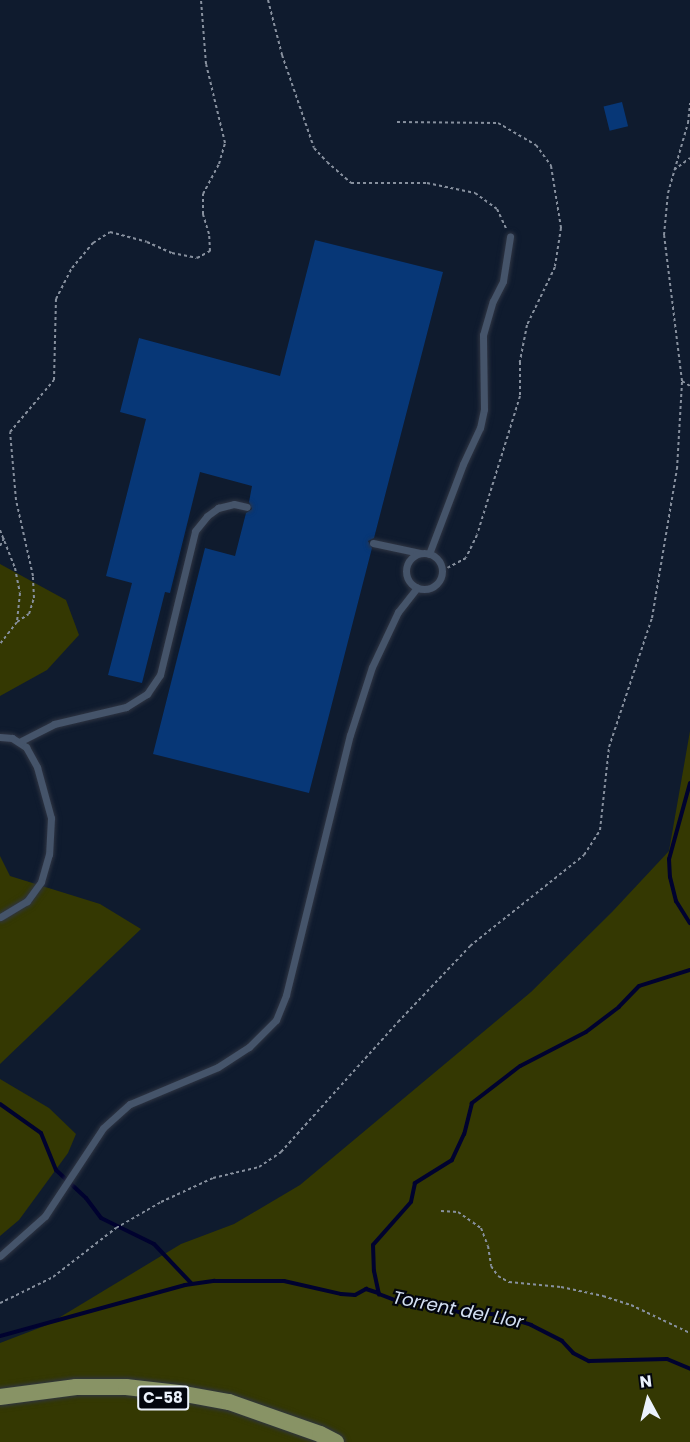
<!DOCTYPE html>
<style>
body{margin:0}
#map{position:relative;width:690px;height:1442px;overflow:hidden;background:#0f1b2e;font-family:Poppins,sans-serif}
div>[style]{position:absolute}
.green>*{inset:0;background:#343802}
.stream>*{height:4px;margin:-2px;padding:0 2px;transform-origin:2px;border-radius:2px;background:#00022f}
.building>*{inset:0;background:#073777;transform-origin:0 0}
.path>*{height:2px;margin-top:-1px;transform-origin:0;background:repeating-linear-gradient(90deg,#87909e 0 3px,transparent 0 6px)}
.roads{filter:drop-shadow(0 0 2px #2f3543) drop-shadow(0 0 2px #2f3543)}
.service>*{height:7px;margin:-3.5px;padding:0 3.5px;transform-origin:3.5px;border-radius:3.5px;background:#45546a}
.service>.ring{margin:-3.5px;padding:0;box-sizing:content-box;background:none;border:7px solid #45546a;border-radius:50%}
.primary>*{height:16px;margin:-8px;padding:0 8px;transform-origin:8px;border-radius:8px;background:#889365}
span{translate:-50% -50%;white-space:nowrap;text-align:center;line-height:1.15;-webkit-text-stroke:4.5px #03060e;paint-order:stroke}
.shield-label span{padding:2px 4px;background:#03060e;border:2px solid;border-radius:4px;-webkit-text-stroke-width:0}
.shield-label{font-size:15px;color:#ebf2fc;font-weight:700}
.water-label{font-size:18px;color:#d3e0f3;font-style:italic}
.north{position:absolute;left:618px;top:1370px;width:60px;height:60px;-webkit-text-stroke:4px #03060e;paint-order:stroke;rotate:353deg;font-size:16px;font-weight:700;line-height:24px;text-align:center;color:#ebf2fc}
.north::after{content:'';display:block;margin:auto;width:21px;height:27px;background:#ebf2fc;clip-path:polygon(50% 0,100% 100%,50% 72%,0 100%)}
</style>
<div id="map">
<div class="green">
<i style="clip-path:polygon(0 564px,66px 600px,79px 635px,47px 670px,0 696px)"></i>
<i style="clip-path:polygon(690px 731px,690px 1442px,0 1442px,0 1343px,47px 1325px,181px 1244px,234px 1224px,300px 1185px,531px 992px,612px 912px,669px 851px)"></i>
<i style="clip-path:polygon(0 856px,10px 876px,100px 904px,141px 929px,0 1064px)"></i>
<i style="clip-path:polygon(0 1079px,49px 1108px,76px 1134px,68px 1153px,19px 1220px,0 1236px)"></i>
</div>
<div class="stream">
<i style="left:690px;top:783px;width:79px;rotate:105.4deg"></i>
<i style="left:669px;top:859px;width:18px;rotate:87deg"></i>
<i style="left:670px;top:877px;width:25px;rotate:76deg"></i>
<i style="left:676px;top:901px;width:26px;rotate:58deg"></i>
<i style="left:690px;top:970px;width:53px;rotate:162.6deg"></i>
<i style="left:639px;top:986px;width:29px;rotate:134deg"></i>
<i style="left:619px;top:1007px;width:41px;rotate:142.9deg"></i>
<i style="left:586px;top:1032px;width:74px;rotate:152.7deg"></i>
<i style="left:520px;top:1066px;width:61px;rotate:142.4deg"></i>
<i style="left:472px;top:1103px;width:32px;rotate:104deg"></i>
<i style="left:464px;top:1134px;width:29px;rotate:115deg"></i>
<i style="left:452px;top:1160px;width:44px;rotate:148.1deg"></i>
<i style="left:415px;top:1183px;width:19px;rotate:102deg"></i>
<i style="left:411px;top:1202px;width:57px;rotate:131.5deg"></i>
<i style="left:373px;top:1245px;width:26px;rotate:88deg"></i>
<i style="left:374px;top:1271px;width:24px;rotate:78deg"></i>
<i style="left:379px;top:1294px;width:22px;rotate:21deg"></i>
<i style="left:400px;top:1302px;width:26px"></i>
<i style="left:426px;top:1302px;width:38px;rotate:17deg"></i>
<i style="left:462px;top:1313px;width:34px;rotate:2deg"></i>
<i style="left:496px;top:1314px;width:37px;rotate:17deg"></i>
<i style="left:531px;top:1325px;width:35px;rotate:27deg"></i>
<i style="left:562px;top:1341px;width:16px;rotate:47deg"></i>
<i style="left:573px;top:1353px;width:18px;rotate:27deg"></i>
<i style="left:589px;top:1361px;width:78px;rotate:-1.5deg"></i>
<i style="left:667px;top:1359px;width:25px;rotate:23deg"></i>
<i style="left:0;top:1104px;width:50px;rotate:35.3deg"></i>
<i style="left:41px;top:1133px;width:40px;rotate:68deg"></i>
<i style="left:56px;top:1170px;width:41px;rotate:43deg"></i>
<i style="left:86px;top:1198px;width:25px;rotate:53deg"></i>
<i style="left:101px;top:1218px;width:59px;rotate:26.1deg"></i>
<i style="left:154px;top:1244px;width:54px;rotate:46.5deg"></i>
<i style="left:0;top:1336px;width:192px;rotate:-15.4deg"></i>
<i style="left:185px;top:1285px;width:30px;rotate:-8deg"></i>
<i style="left:215px;top:1281px;width:69px"></i>
<i style="left:284px;top:1281px;width:58px;rotate:12.8deg"></i>
<i style="left:341px;top:1294px;width:14px;rotate:4deg"></i>
<i style="left:355px;top:1295px;width:13px;rotate:-29deg"></i>
<i style="left:366px;top:1289px;width:13px;rotate:18deg"></i>
</div>
<div class="building">
<i style="left:622px;top:102px;width:25px;height:19px;rotate:76deg"></i>
<i style="clip-path:polygon(315px 240px,443px 272px,374px 538px,368px 541px,372px 548px,309px 793px,153px 754px,205px 548px,235px 556px,246px 513px,252px 509px,249px 502px,252px 486px,200px 472px,170px 593px,165px 592px,142px 683px,108px 675px,132px 583px,106px 576px,146px 419px,120px 412px,139px 338px,280px 376px)"></i>
</div>
<div class="path">
<i style="left:268px;top:0;width:57px;rotate:75.7deg"></i>
<i style="left:282px;top:55px;width:98px;rotate:71deg"></i>
<i style="left:314px;top:148px;width:19px;rotate:47deg"></i>
<i style="left:327px;top:162px;width:32px;rotate:41deg"></i>
<i style="left:351px;top:183px;width:76px"></i>
<i style="left:427px;top:183px;width:49px;rotate:11.8deg"></i>
<i style="left:475px;top:193px;width:27px;rotate:36deg"></i>
<i style="left:497px;top:209px;width:23px;rotate:65deg"></i>
<i style="left:397px;top:122px;width:101px;rotate:0.6deg"></i>
<i style="left:498px;top:123px;width:44px;rotate:30.1deg"></i>
<i style="left:536px;top:145px;width:26px;rotate:54deg"></i>
<i style="left:551px;top:166px;width:63px;rotate:80.8deg"></i>
<i style="left:561px;top:228px;width:39px;rotate:99deg"></i>
<i style="left:555px;top:267px;width:64px;rotate:115.8deg"></i>
<i style="left:527px;top:325px;width:38px;rotate:101deg"></i>
<i style="left:520px;top:362px;width:34px;rotate:90deg"></i>
<i style="left:520px;top:396px;width:145px;rotate:107.2deg"></i>
<i style="left:477px;top:535px;width:25px;rotate:116deg"></i>
<i style="left:466px;top:558px;width:27px;rotate:152deg"></i>
<i style="left:674px;top:170px;width:20px;rotate:-37deg"></i>
<i style="left:682px;top:381px;width:9px;rotate:32deg"></i>
<i style="left:0;top:530px;width:41px;rotate:68.5deg"></i>
<i style="left:15px;top:568px;width:25px;rotate:79deg"></i>
<i style="left:20px;top:593px;width:29px;rotate:96deg"></i>
<i style="left:17px;top:622px;width:28px;rotate:128deg"></i>
<i style="left:0;top:546px;width:9px;rotate:-63deg"></i>
<i style="left:17px;top:622px;width:14px;rotate:-34deg"></i>
<i style="left:29px;top:614px;width:17px;rotate:-73deg"></i>
<i style="left:34px;top:598px;width:22px;rotate:-93deg"></i>
<i style="left:33px;top:576px;width:78px;rotate:-102.6deg"></i>
<i style="left:16px;top:500px;width:68px;rotate:-95deg"></i>
<i style="left:10px;top:432px;width:68px;rotate:-49.8deg"></i>
<i style="left:54px;top:380px;width:81px;rotate:-88.6deg"></i>
<i style="left:56px;top:299px;width:35px;rotate:-63deg"></i>
<i style="left:72px;top:268px;width:33px;rotate:-50deg"></i>
<i style="left:93px;top:243px;width:20px;rotate:-33deg"></i>
<i style="left:110px;top:232px;width:38px;rotate:15deg"></i>
<i style="left:147px;top:242px;width:27px;rotate:24deg"></i>
<i style="left:172px;top:253px;width:25px;rotate:11deg"></i>
<i style="left:197px;top:258px;width:15px;rotate:-28deg"></i>
<i style="left:210px;top:251px;width:17px;rotate:-93deg"></i>
<i style="left:209px;top:234px;width:21px;rotate:-107deg"></i>
<i style="left:203px;top:214px;width:20px;rotate:-90deg"></i>
<i style="left:203px;top:194px;width:34px;rotate:-62deg"></i>
<i style="left:219px;top:164px;width:22px;rotate:-74deg"></i>
<i style="left:225px;top:143px;width:81px;rotate:-103.5deg"></i>
<i style="left:206px;top:64px;width:64px;rotate:-94.5deg"></i>
<i style="left:441px;top:1211px;width:17px;rotate:3deg"></i>
<i style="left:458px;top:1212px;width:28px;rotate:35deg"></i>
<i style="left:481px;top:1228px;width:19px;rotate:69deg"></i>
<i style="left:488px;top:1246px;width:20px;rotate:81deg"></i>
<i style="left:491px;top:1266px;width:12px;rotate:55deg"></i>
<i style="left:498px;top:1276px;width:13px;rotate:29deg"></i>
<i style="left:509px;top:1282px;width:52px;rotate:5.5deg"></i>
<i style="left:561px;top:1287px;width:43px;rotate:12.1deg"></i>
<i style="left:603px;top:1296px;width:29px;rotate:18deg"></i>
<i style="left:631px;top:1305px;width:65px;rotate:25.4deg"></i>
<i style="left:0;top:1303px;width:59px;rotate:-26.1deg"></i>
<i style="left:53px;top:1277px;width:80px;rotate:-37.9deg"></i>
<i style="left:116px;top:1228px;width:52px;rotate:-30deg"></i>
<i style="left:161px;top:1202px;width:57px;rotate:-24.8deg"></i>
<i style="left:213px;top:1178px;width:47px;rotate:-13.4deg"></i>
<i style="left:259px;top:1167px;width:27px;rotate:-34deg"></i>
<i style="left:281px;top:1152px;width:175px;rotate:-48deg"></i>
<i style="left:398px;top:1022px;width:105px;rotate:-46.5deg"></i>
<i style="left:470px;top:946px;width:146px;rotate:-38.6deg"></i>
<i style="left:584px;top:855px;width:30px;rotate:-57deg"></i>
<i style="left:600px;top:830px;width:83px;rotate:-83.8deg"></i>
<i style="left:609px;top:747px;width:136px;rotate:-71.6deg"></i>
<i style="left:652px;top:618px;width:151px;rotate:-80.5deg"></i>
<i style="left:677px;top:469px;width:88px;rotate:-86.7deg"></i>
<i style="left:682px;top:381px;width:147px;rotate:-97deg"></i>
<i style="left:664px;top:235px;width:42px;rotate:-84.6deg"></i>
<i style="left:668px;top:193px;width:73px;rotate:-74.1deg"></i>
<i style="left:688px;top:123px;width:20px;rotate:-84deg"></i>
</div>
<div class="roads">
<div class="service">
<i style="left:373px;top:543px;width:48px;rotate:12deg"></i>
<i class="ring" style="left:406px;top:553px;width:29px;height:29px"></i>
<i style="left:429px;top:554px;width:96px;rotate:-69.3deg"></i>
<i style="left:463px;top:464px;width:40px;rotate:-65deg"></i>
<i style="left:480px;top:428px;width:19px;rotate:-78deg"></i>
<i style="left:484px;top:409px;width:74px;rotate:-90.8deg"></i>
<i style="left:483px;top:335px;width:35px;rotate:-74deg"></i>
<i style="left:493px;top:301px;width:22px;rotate:-63deg"></i>
<i style="left:503px;top:281px;width:45px;rotate:-81deg"></i>
<i style="left:0;top:737px;width:12px;rotate:5deg"></i>
<i style="left:12px;top:738px;width:17px;rotate:33deg"></i>
<i style="left:26px;top:747px;width:23px;rotate:61deg"></i>
<i style="left:37px;top:767px;width:53px;rotate:74.6deg"></i>
<i style="left:51px;top:818px;width:36px;rotate:93deg"></i>
<i style="left:49px;top:854px;width:29px;rotate:106deg"></i>
<i style="left:41px;top:882px;width:24px;rotate:126deg"></i>
<i style="left:27px;top:901px;width:31px;rotate:149deg"></i>
<i style="left:19px;top:742px;width:39px;rotate:-27deg"></i>
<i style="left:54px;top:724px;width:74px;rotate:-13.3deg"></i>
<i style="left:126px;top:707px;width:25px;rotate:-32deg"></i>
<i style="left:147px;top:694px;width:23px;rotate:-56deg"></i>
<i style="left:160px;top:675px;width:148px;rotate:-76.3deg"></i>
<i style="left:195px;top:531px;width:19px;rotate:-51deg"></i>
<i style="left:207px;top:516px;width:14px;rotate:-36deg"></i>
<i style="left:218px;top:508px;width:16px;rotate:-14deg"></i>
<i style="left:234px;top:504px;width:13px;rotate:13deg"></i>
<i style="left:0;top:1256px;width:60px;rotate:-41.6deg"></i>
<i style="left:45px;top:1216px;width:105px;rotate:-56.6deg"></i>
<i style="left:103px;top:1128px;width:36px;rotate:-42deg"></i>
<i style="left:130px;top:1104px;width:95px;rotate:-22.8deg"></i>
<i style="left:218px;top:1067px;width:37px;rotate:-33deg"></i>
<i style="left:249px;top:1047px;width:38px;rotate:-45deg"></i>
<i style="left:276px;top:1020px;width:27px;rotate:-68deg"></i>
<i style="left:286px;top:995px;width:268px;rotate:-76.2deg"></i>
<i style="left:350px;top:735px;width:71px;rotate:-72.1deg"></i>
<i style="left:372px;top:667px;width:61px;rotate:-64.7deg"></i>
<i style="left:398px;top:612px;width:31px;rotate:-52deg"></i>
</div>
<div class="primary">
<i style="left:0;top:1397px;width:77px;rotate:-7.5deg"></i>
<i style="left:76px;top:1387px;width:50px"></i>
<i style="left:126px;top:1387px;width:53px;rotate:6.5deg"></i>
<i style="left:179px;top:1393px;width:51px;rotate:10.2deg"></i>
<i style="left:229px;top:1402px;width:96px;rotate:19.4deg"></i>
<i style="left:320px;top:1434px;width:18px;rotate:27deg"></i>
</div>
</div>
<div class="shield-label">
<span style="left:163px;top:1398px">C-58</span>
</div>
<div class="water-label">
<span style="left:458px;top:1310px;rotate:11deg">Torrent del Llor</span>
</div>
<div class="north">N</div>
</div>
